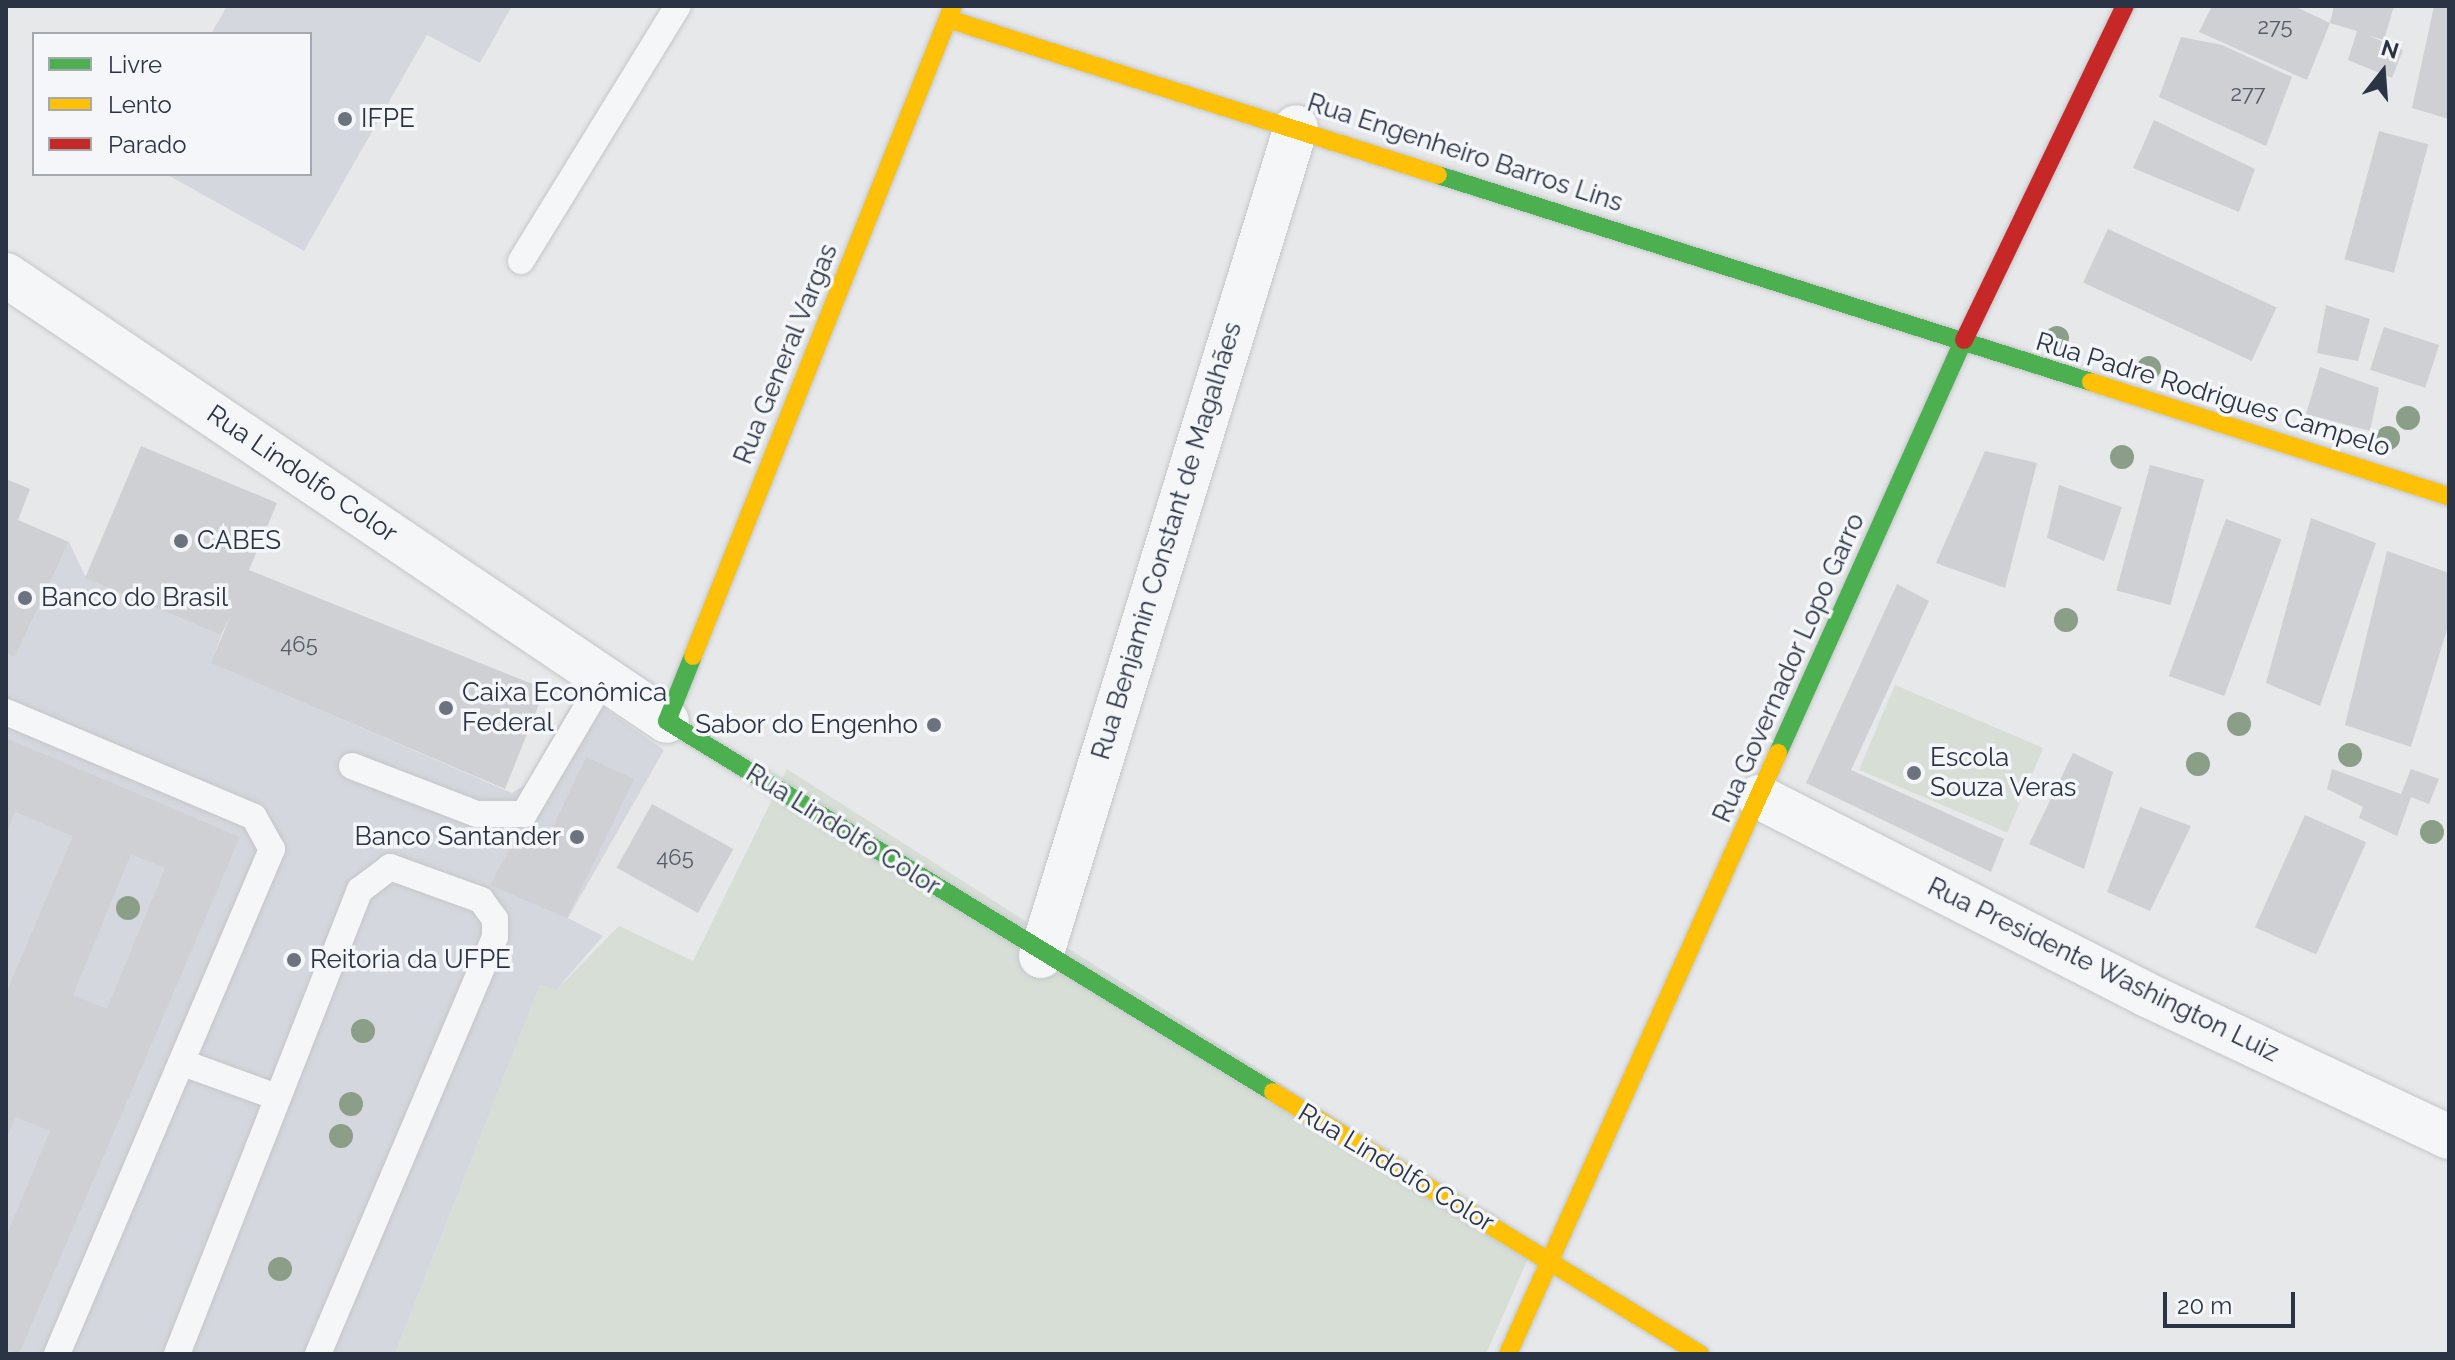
<!DOCTYPE html>
<meta charset="utf-8">
<style>
body{margin:0}
#map{position:relative;width:2455px;height:1360px;overflow:hidden;background:#e6e8ea;font-family:Raleway,sans-serif}
div>[style]{position:absolute}
.built>*{inset:0;background:#d4d7dd}
.green>*{inset:0;background:#d6ded6;transform-origin:0 0}
.building>*{inset:0;background:#ced0d3;transform-origin:0 0}
.roads{filter:drop-shadow(0 0 2px #c4c6c8) drop-shadow(0 0 2px #c4c6c8)}
.lane>*{height:26px;margin:-13px;padding:0 13px;transform-origin:13px;border-radius:13px;background:#f5f6f7}
.street>*{height:44px;margin:-22px;padding:0 22px;transform-origin:22px;border-radius:22px;background:#f5f6f7}
.fast>*{height:18px;margin:-9px;padding:0 9px;transform-origin:9px;border-radius:9px;background:#4caf50}
.slow>*{height:18px;margin:-9px;padding:0 9px;transform-origin:9px;border-radius:9px;background:#ffc107}
.jam>*{height:18px;margin:-9px;padding:0 9px;transform-origin:9px;border-radius:9px;background:#c62828}
.trees>*{width:24px;height:24px;margin:-12px;border-radius:50%;background:#8a9e88}
.dots>*{width:22px;height:22px;translate:-50% -50%;box-sizing:border-box;border:4px solid #f4f6f9;border-radius:50%}
span{translate:-50% -50%;white-space:nowrap;text-align:center;line-height:1.15;-webkit-text-stroke:7px #f4f6f9;paint-order:stroke}
.number-label{font-size:22px;color:#545c69}
.number-label span{-webkit-text-stroke-width:0}
.poi-label{font-size:26px;color:#2b3445}
.left{translate:0 -50%;text-align:left}
.right{translate:-100% -50%;text-align:right}
.street-label{font-size:26px;color:#2b3445}
.frame{position:absolute;inset:0;border:8px solid #2b3445;pointer-events:none}
.legend{position:absolute;left:32px;top:32px;width:280px;height:144px;box-sizing:border-box;background:#f4f6f9;border:2px solid #a4a8b1;margin:0;padding:10px 14px;list-style:none;font-size:24px;color:#2b3445}
.legend li{display:flex;align-items:center;gap:16px;height:40px}
.legend b{width:40px;border:2px solid #a4a8b1}
.north{position:absolute;left:2343px;top:32px;width:80px;height:80px;-webkit-text-stroke:6px #f4f6f9;paint-order:stroke;rotate:17deg;font-size:22px;font-weight:700;line-height:32px;text-align:center;color:#2b3445}
.north::after{content:'';display:block;margin:auto;width:28px;height:36px;background:#2b3445;clip-path:polygon(50% 0,100% 100%,50% 72%,0 100%)}
.scale{position:absolute;left:2163px;top:1292px;width:132px;height:36px;box-sizing:border-box;border:4px solid #2b3445;border-top:0;padding-left:10px;font-size:24px;line-height:28px;white-space:nowrap;color:#2b3445;-webkit-text-stroke:6px #f4f6f9;paint-order:stroke}
</style>
<div id="map">
<div class="built">
<i style="clip-path:polygon(227px 6px,512px 6px,480px 63px,427px 35px,304px 251px,166px 174px,310px 174px,310px 34px,211px 34px)"></i>
<i style="clip-path:polygon(69px 542px,86px 578px,221px 635px,212px 663px,512px 793px,525px 785px,579px 690px,664px 750px,568px 918px,603px 936px,556px 990px,540px 985px,395px 1354px,6px 1354px,6px 653px,15px 657px)"></i>
</div>
<div class="green">
<i style="left:1895px;top:685px;width:161px;height:92px;rotate:23deg"></i>
<i style="clip-path:polygon(787px 769px,1534px 1245px,1486px 1354px,395px 1354px,540px 984px,556px 990px,619px 926px,693px 961px)"></i>
</div>
<div class="building">
<i style="clip-path:polygon(2212px 6px,2294px 6px,2330px 23px,2307px 80px,2199px 32px)"></i>
<i style="clip-path:polygon(2334px 6px,2394px 6px,2384px 40px,2367px 35px,2403px 50px,2392px 78px,2348px 60px,2357px 31px,2330px 23px)"></i>
<i style="clip-path:polygon(2434px 6px,2449px 6px,2449px 119px,2412px 108px)"></i>
<i style="clip-path:polygon(2181px 37px,2222px 45px,2292px 77px,2266px 146px,2159px 97px)"></i>
<i style="clip-path:polygon(2154px 120px,2255px 169px,2239px 212px,2133px 168px)"></i>
<i style="left:2379px;top:131px;width:51px;height:133px;rotate:15deg"></i>
<i style="left:2108px;top:229px;width:186px;height:59px;rotate:25deg"></i>
<i style="clip-path:polygon(2326px 305px,2370px 319px,2358px 361px,2317px 353px)"></i>
<i style="left:2384px;top:327px;width:58px;height:45px;rotate:18deg"></i>
<i style="clip-path:polygon(2320px 367px,2379px 388px,2370px 431px,2306px 414px)"></i>
<i style="clip-path:polygon(141px 446px,277px 503px,249px 570px,545px 689px,505px 789px,211px 663px,230px 617px,221px 635px,85px 578px)"></i>
<i style="clip-path:polygon(1985px 451px,2037px 463px,2005px 588px,1936px 563px)"></i>
<i style="left:2150px;top:465px;width:56px;height:130px;rotate:15deg"></i>
<i style="clip-path:polygon(6px 479px,30px 489px,18px 520px,69px 542px,15px 657px,6px 653px)"></i>
<i style="clip-path:polygon(2059px 485px,2122px 507px,2104px 561px,2047px 538px)"></i>
<i style="clip-path:polygon(2311px 518px,2376px 543px,2320px 706px,2266px 683px)"></i>
<i style="left:2226px;top:519px;width:59px;height:167px;rotate:20deg"></i>
<i style="clip-path:polygon(2387px 551px,2449px 573px,2449px 623px,2411px 747px,2345px 725px)"></i>
<i style="clip-path:polygon(1897px 584px,1929px 601px,1851px 770px,2004px 839px,1991px 872px,1806px 783px)"></i>
<i style="clip-path:polygon(evenodd,6px 738px,240px 837px,19px 1354px,6px 1350px,6px 1237px,50px 1131px,16px 1117px,6px 1140px,6px 993px,73px 836px,15px 812px,6px 833px,6px 738px,131px 854px,165px 868px,107px 1009px,73px 995px,131px 854px)"></i>
<i style="clip-path:polygon(2073px 753px,2113px 772px,2084px 869px,2029px 844px)"></i>
<i style="clip-path:polygon(586px 757px,634px 779px,567px 918px,490px 885px,519px 832px,546px 842px)"></i>
<i style="clip-path:polygon(2332px 769px,2401px 794px,2411px 769px,2439px 779px,2429px 804px,2411px 797px,2397px 836px,2359px 818px,2363px 807px,2327px 789px)"></i>
<i style="left:652px;top:804px;width:93px;height:73px;rotate:29deg"></i>
<i style="clip-path:polygon(2140px 807px,2191px 826px,2150px 911px,2107px 892px)"></i>
<i style="left:2305px;top:815px;width:67px;height:123px;rotate:24deg"></i>
</div>
<div class="roads">
<div class="lane">
<i style="left:521px;top:261px;width:299px;rotate:-58.4deg"></i>
<i style="left:6px;top:712px;width:269px;rotate:22.9deg"></i>
<i style="left:254px;top:817px;width:37px;rotate:61deg"></i>
<i style="left:272px;top:849px;width:549px;rotate:113.06deg"></i>
<i style="left:352px;top:766px;width:134px;rotate:21deg"></i>
<i style="left:477px;top:814px;width:47px"></i>
<i style="left:524px;top:814px;width:158px;rotate:-59.5deg"></i>
<i style="left:186px;top:1064px;width:94px;rotate:20deg"></i>
<i style="left:177px;top:1354px;width:499px;rotate:-68.5deg"></i>
<i style="left:360px;top:890px;width:38px;rotate:-37deg"></i>
<i style="left:390px;top:867px;width:97px;rotate:19.9deg"></i>
<i style="left:481px;top:900px;width:24px;rotate:54deg"></i>
<i style="left:495px;top:919px;width:18px;rotate:90deg"></i>
<i style="left:495px;top:937px;width:453px;rotate:113deg"></i>
</div>
<div class="street">
<i style="left:6px;top:275px;width:797px;rotate:34.01deg"></i>
<i style="left:1759px;top:797px;width:433px;rotate:27deg"></i>
<i style="left:2145px;top:994px;width:336px;rotate:25.2deg"></i>
<i style="left:1041px;top:956px;width:867px;rotate:-72.9deg"></i>
</div>
<div class="fast">
<i style="left:1438px;top:175px;width:685px;rotate:17.59deg"></i>
<i style="left:693px;top:656px;width:70px;rotate:111.8deg"></i>
<i style="left:667px;top:721px;width:711px;rotate:31.48deg"></i>
<i style="left:1778px;top:753px;width:453px;rotate:-65.8deg"></i>
</div>
<div class="slow">
<i style="left:948px;top:19px;width:514px;rotate:17.66deg"></i>
<i style="left:2091px;top:382px;width:376px;rotate:17.7deg"></i>
<i style="left:693px;top:656px;width:700px;rotate:-68.2deg"></i>
<i style="left:1273px;top:1092px;width:501px;rotate:31.53deg"></i>
<i style="left:1508px;top:1354px;width:659px;rotate:-65.81deg"></i>
</div>
<div class="jam">
<i style="left:1964px;top:340px;width:371px;rotate:-64.3deg"></i>
</div>
</div>
<div class="trees">
<i style="left:2057px;top:338px"></i>
<i style="left:2149px;top:368px"></i>
<i style="left:2408px;top:418px"></i>
<i style="left:2388px;top:438px"></i>
<i style="left:2122px;top:457px"></i>
<i style="left:2066px;top:620px"></i>
<i style="left:2239px;top:724px"></i>
<i style="left:2350px;top:755px"></i>
<i style="left:2198px;top:764px"></i>
<i style="left:2432px;top:832px"></i>
<i style="left:128px;top:908px"></i>
<i style="left:363px;top:1031px"></i>
<i style="left:351px;top:1104px"></i>
<i style="left:341px;top:1136px"></i>
<i style="left:280px;top:1269px"></i>
</div>
<div class="dots">
<i style="left:345px;top:119px;background:#6c737f"></i>
<i style="left:181px;top:541px;background:#6c737f"></i>
<i style="left:25px;top:598px;background:#6c737f"></i>
<i style="left:446px;top:708px;background:#6c737f"></i>
<i style="left:934px;top:725px;background:#6c737f"></i>
<i style="left:1914px;top:773px;background:#6c737f"></i>
<i style="left:577px;top:837px;background:#6c737f"></i>
<i style="left:294px;top:960px;background:#6c737f"></i>
</div>
<div class="number-label">
<span style="left:2275px;top:27px">275</span>
<span style="left:2248px;top:94px">277</span>
<span style="left:299px;top:645px">465</span>
<span style="left:675px;top:858px">465</span>
</div>
<div class="poi-label">
<span class="left" style="left:361px;top:119px">IFPE</span>
<span class="left" style="left:197px;top:541px">CABES</span>
<span class="left" style="left:41px;top:598px">Banco do Brasil</span>
<span class="left" style="left:462px;top:708px">Caixa Econômica<br>Federal</span>
<span class="right" style="left:918px;top:725px">Sabor do Engenho</span>
<span class="left" style="left:1930px;top:773px">Escola<br>Souza Veras</span>
<span class="right" style="left:561px;top:837px">Banco Santander</span>
<span class="left" style="left:310px;top:960px">Reitoria da UFPE</span>
</div>
<div class="street-label">
<span style="left:1465px;top:153px;rotate:18deg">Rua Engenheiro Barros Lins</span>
<span style="left:786px;top:354px;rotate:-68deg">Rua General Vargas</span>
<span style="left:2213px;top:395px;rotate:17deg">Rua Padre Rodrigues Campelo</span>
<span style="left:302px;top:474px;rotate:34deg">Rua Lindolfo Color</span>
<span style="left:1167px;top:541px;rotate:-73deg">Rua Benjamin Constant de Magalhães</span>
<span style="left:1789px;top:668px;rotate:-66deg">Rua Governador Lopo Garro</span>
<span style="left:843px;top:830px;rotate:32deg">Rua Lindolfo Color</span>
<span style="left:2103px;top:970px;rotate:26deg">Rua Presidente Washington Luiz</span>
<span style="left:1396px;top:1168px;rotate:31deg">Rua Lindolfo Color</span>
</div>
<div class="frame"></div>
<ul class="legend">
<li><b style="height:10px;background:#4caf50"></b>Livre</li>
<li><b style="height:10px;background:#ffc107"></b>Lento</li>
<li><b style="height:10px;background:#c62828"></b>Parado</li>
</ul>
<div class="north">N</div>
<div class="scale">20 m</div>
</div>
